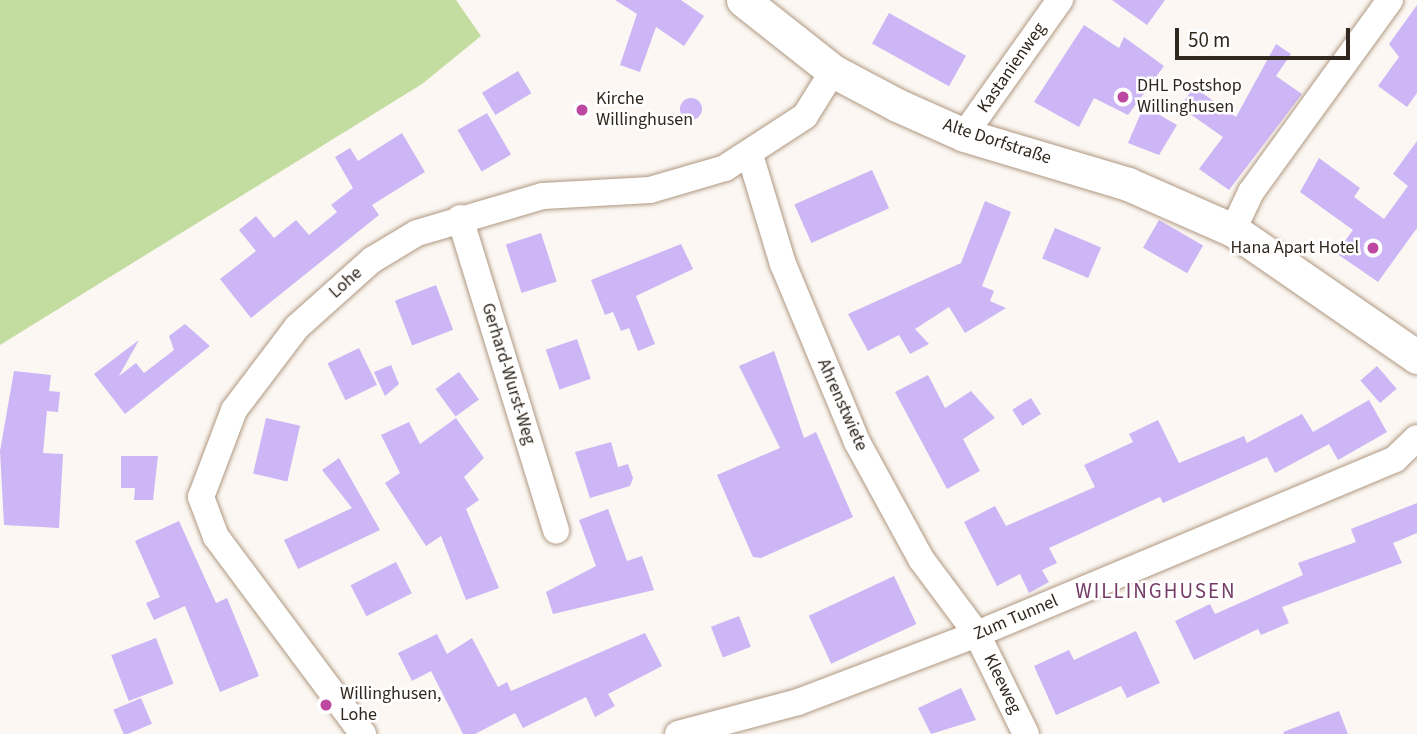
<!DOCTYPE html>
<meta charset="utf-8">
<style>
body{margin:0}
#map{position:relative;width:1417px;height:734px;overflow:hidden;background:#fcf7f2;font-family:"Source Sans 3",sans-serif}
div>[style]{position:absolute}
.green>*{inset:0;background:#c3dca0}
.building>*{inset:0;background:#ccb6f6;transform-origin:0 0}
.round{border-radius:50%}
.roads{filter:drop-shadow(0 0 2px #af9882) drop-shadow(0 0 2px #af9882)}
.minor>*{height:26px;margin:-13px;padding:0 13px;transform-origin:13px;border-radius:13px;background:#fff}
.tertiary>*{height:33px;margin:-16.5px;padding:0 16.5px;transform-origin:16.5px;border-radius:16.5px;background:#fff}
.dots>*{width:19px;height:19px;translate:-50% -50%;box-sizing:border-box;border:4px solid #fff;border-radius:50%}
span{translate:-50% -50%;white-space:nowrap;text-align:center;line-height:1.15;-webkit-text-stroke:5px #fff;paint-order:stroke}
.street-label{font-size:18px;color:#30271e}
.poi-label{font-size:18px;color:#30271e}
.left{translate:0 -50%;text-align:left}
.right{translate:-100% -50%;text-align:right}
.quarter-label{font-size:21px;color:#753b66;letter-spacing:2px}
.scale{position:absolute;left:1175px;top:28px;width:175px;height:32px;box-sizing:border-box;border:4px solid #30271e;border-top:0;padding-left:9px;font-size:21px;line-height:24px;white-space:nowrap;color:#30271e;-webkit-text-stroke:5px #fff;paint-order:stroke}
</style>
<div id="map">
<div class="green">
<i style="clip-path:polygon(0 0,456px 0,481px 36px,422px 84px,0 345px)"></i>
</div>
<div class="building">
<i style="clip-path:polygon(615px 0,681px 0,704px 16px,684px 46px,656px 27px,640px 72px,620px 65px,637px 14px)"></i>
<i style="clip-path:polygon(1112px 0,1165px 0,1147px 25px)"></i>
<i style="clip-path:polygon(1417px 5px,1417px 93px,1407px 107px,1378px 86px,1399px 57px,1389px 44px)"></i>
<i style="left:889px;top:13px;width:88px;height:35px;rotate:29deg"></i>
<i style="clip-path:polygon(1084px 25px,1119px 48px,1124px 37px,1164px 66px,1128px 115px,1094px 98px,1079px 127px,1034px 102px)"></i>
<i style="clip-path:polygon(1276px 44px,1291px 54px,1276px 76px,1302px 94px,1229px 190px,1199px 169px,1223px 137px,1180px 107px,1194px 87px,1236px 117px)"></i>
<i style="left:518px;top:71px;width:26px;height:42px;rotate:59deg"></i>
<i class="round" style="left:680px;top:98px;width:22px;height:22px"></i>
<i style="clip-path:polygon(1144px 106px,1177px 125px,1159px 155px,1128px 143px)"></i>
<i style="left:487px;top:113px;width:48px;height:34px;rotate:60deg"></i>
<i style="clip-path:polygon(402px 133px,425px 172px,372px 205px,379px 215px,251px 318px,220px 279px,256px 251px,239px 230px,256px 216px,274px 238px,296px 220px,309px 235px,337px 212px,331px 205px,353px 188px,335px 157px,350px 148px,358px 161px)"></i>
<i style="clip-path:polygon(1417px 141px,1417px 228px,1378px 282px,1336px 253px,1353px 230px,1300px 192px,1319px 158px,1360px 188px,1354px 197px,1384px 219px,1408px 186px,1393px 174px)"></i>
<i style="left:872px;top:170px;width:42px;height:85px;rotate:66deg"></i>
<i style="clip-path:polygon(985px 201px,1011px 212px,982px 286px,994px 291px,990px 301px,1006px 308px,965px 333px,949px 307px,915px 329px,929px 344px,910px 354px,899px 335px,868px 351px,848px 314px,961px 263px)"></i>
<i style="left:1159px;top:220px;width:51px;height:32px;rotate:30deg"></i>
<i style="left:1055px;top:228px;width:50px;height:33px;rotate:23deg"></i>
<i style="left:541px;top:233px;width:51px;height:37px;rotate:72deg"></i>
<i style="clip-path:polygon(681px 244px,693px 269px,636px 296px,655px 344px,638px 351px,629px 328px,621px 331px,613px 312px,605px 315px,591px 280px)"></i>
<i style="left:436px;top:285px;width:48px;height:44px;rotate:69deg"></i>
<i style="clip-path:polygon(185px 324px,210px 346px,125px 414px,94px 374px,139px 340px,119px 376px,136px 363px,144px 373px,174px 350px,169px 336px)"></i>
<i style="left:577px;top:339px;width:42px;height:33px;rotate:71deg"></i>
<i style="left:359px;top:348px;width:41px;height:35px;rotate:64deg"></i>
<i style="clip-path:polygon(774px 351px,804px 438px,816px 432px,853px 517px,761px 558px,753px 557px,717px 475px,780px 448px,739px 366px)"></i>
<i style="clip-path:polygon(391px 365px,399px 384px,385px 396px,374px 372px)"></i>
<i style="left:1377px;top:366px;width:30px;height:22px;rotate:49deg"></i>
<i style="clip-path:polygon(14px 371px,51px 375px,49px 391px,60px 392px,58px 412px,47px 411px,43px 453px,63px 454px,59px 528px,4px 525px,0 451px)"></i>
<i style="left:459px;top:372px;width:34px;height:29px;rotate:54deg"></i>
<i style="clip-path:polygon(928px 375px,945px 408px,971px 391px,995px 418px,963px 439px,980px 471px,947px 489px,895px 392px)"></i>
<i style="left:1031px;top:398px;width:19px;height:22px;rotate:58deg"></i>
<i style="clip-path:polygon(1369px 400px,1387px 432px,1338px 460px,1329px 444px,1275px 473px,1267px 457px,1163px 503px,1160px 497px,1049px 548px,1057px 563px,1042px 570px,1049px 582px,1029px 593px,1020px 574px,997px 586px,964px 522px,995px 506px,1006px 526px,1095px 487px,1084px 465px,1133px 442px,1129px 434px,1158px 420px,1179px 463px,1244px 436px,1247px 443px,1302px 414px,1313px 432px)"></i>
<i style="left:266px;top:418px;width:35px;height:57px;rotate:13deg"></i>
<i style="clip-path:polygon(456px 418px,484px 458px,464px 477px,479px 500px,466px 509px,499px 588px,466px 600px,441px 536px,426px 546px,385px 483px,400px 473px,381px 435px,409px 422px,420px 444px)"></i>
<i style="clip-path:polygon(611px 442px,618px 467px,628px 464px,633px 478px,630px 486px,590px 498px,575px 452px)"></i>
<i style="clip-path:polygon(121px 456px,158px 456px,153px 500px,134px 500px,135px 488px,121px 488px)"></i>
<i style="clip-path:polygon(339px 458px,380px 530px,298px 569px,284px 540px,352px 508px,322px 470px)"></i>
<i style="clip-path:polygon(1417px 503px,1417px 533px,1393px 543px,1402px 563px,1282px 607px,1289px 623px,1261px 635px,1258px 629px,1194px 660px,1175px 621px,1210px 604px,1215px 614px,1303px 575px,1298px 563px,1356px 542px,1351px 529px)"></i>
<i style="clip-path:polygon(608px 509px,627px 561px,642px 556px,654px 590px,553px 614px,546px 592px,596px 566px,579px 520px)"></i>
<i style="clip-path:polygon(179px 521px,216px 603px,227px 598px,259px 676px,220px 692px,185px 606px,154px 620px,146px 603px,160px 597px,135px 541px)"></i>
<i style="left:396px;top:562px;width:35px;height:51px;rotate:63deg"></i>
<i style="left:894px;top:576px;width:53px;height:94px;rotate:65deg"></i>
<i style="left:739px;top:616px;width:33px;height:30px;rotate:69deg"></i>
<i style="clip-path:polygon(1136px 631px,1160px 683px,1127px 698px,1121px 686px,1056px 715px,1034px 666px,1069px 650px,1074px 660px)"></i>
<i style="clip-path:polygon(645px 633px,662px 666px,608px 694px,615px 706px,595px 717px,586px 697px,523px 728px,515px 713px,475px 734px,463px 734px,431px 671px,412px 681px,398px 653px,437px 634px,447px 654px,472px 638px,498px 687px,507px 682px,511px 691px)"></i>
<i style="left:156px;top:638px;width:49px;height:48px;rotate:69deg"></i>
<i style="clip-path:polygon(961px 688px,976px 720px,931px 734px,918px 708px)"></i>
<i style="left:141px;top:698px;width:28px;height:30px;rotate:67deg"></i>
<i style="clip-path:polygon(1339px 711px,1348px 734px,1284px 734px,1283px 732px)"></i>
</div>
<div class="roads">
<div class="minor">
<i style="left:964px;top:135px;width:166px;rotate:-54.6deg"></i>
<i style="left:750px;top:155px;width:114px;rotate:73.2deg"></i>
<i style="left:783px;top:264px;width:193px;rotate:67.4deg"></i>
<i style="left:857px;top:442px;width:133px;rotate:61.3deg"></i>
<i style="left:921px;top:559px;width:94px;rotate:53.3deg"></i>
<i style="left:977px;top:634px;width:111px;rotate:63.9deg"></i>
<i style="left:460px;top:218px;width:327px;rotate:72.9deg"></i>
<i style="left:1233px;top:230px;width:42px;rotate:-64.7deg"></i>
<i style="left:1251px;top:192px;width:237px;rotate:-54.1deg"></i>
<i style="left:363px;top:734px;width:246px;rotate:-126.7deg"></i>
<i style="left:216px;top:537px;width:43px;rotate:-110.6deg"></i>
<i style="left:201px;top:497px;width:93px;rotate:-69.2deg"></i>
<i style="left:234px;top:410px;width:104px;rotate:-52.8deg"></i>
<i style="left:297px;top:327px;width:101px;rotate:-41.8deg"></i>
<i style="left:372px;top:260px;width:52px;rotate:-31deg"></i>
<i style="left:417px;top:233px;width:131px;rotate:-16.4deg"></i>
<i style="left:543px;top:196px;width:107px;rotate:-3.2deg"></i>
<i style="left:650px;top:190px;width:78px;rotate:-16.3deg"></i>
<i style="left:725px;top:168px;width:95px;rotate:-33deg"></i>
<i style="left:805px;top:116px;width:53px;rotate:-58.1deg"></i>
<i style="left:678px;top:734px;width:124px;rotate:-14.9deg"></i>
<i style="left:798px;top:702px;width:191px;rotate:-20.8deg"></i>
<i style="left:977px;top:634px;width:453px;rotate:-22.7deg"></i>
<i style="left:1395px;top:459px;width:30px;rotate:-44deg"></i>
</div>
<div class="tertiary">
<i style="left:743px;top:0;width:115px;rotate:38.3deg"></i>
<i style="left:833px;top:71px;width:72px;rotate:28deg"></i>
<i style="left:897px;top:105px;width:73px;rotate:24.1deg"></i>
<i style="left:964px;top:135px;width:171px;rotate:16.6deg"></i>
<i style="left:1128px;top:184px;width:115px;rotate:23.7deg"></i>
<i style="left:1233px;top:230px;width:224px;rotate:34.6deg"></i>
</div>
</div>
<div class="dots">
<i style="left:1123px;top:97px;background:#bc48a1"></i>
<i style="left:582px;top:110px;background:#bc48a1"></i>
<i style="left:1373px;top:248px;background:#bc48a1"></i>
<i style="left:326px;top:705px;background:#bc48a1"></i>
</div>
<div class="street-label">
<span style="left:1012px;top:68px;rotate:-55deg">Kastanienweg</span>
<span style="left:997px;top:142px;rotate:18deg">Alte Dorfstraße</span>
<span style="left:346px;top:283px;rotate:-42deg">Lohe</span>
<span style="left:508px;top:374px;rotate:73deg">Gerhard-Wurst-Weg</span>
<span style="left:842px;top:405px;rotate:66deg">Ahrenstwiete</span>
<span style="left:1016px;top:618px;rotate:-23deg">Zum Tunnel</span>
<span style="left:1002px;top:684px;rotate:64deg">Kleeweg</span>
</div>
<div class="poi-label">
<span class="left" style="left:1137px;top:97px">DHL Postshop<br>Willinghusen</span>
<span class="left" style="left:596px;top:110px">Kirche<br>Willinghusen</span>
<span class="right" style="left:1359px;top:248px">Hana Apart Hotel</span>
<span class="left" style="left:340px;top:705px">Willinghusen,<br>Lohe</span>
</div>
<div class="quarter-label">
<span style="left:1156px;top:591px">WILLINGHUSEN</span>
</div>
<div class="scale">50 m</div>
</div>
